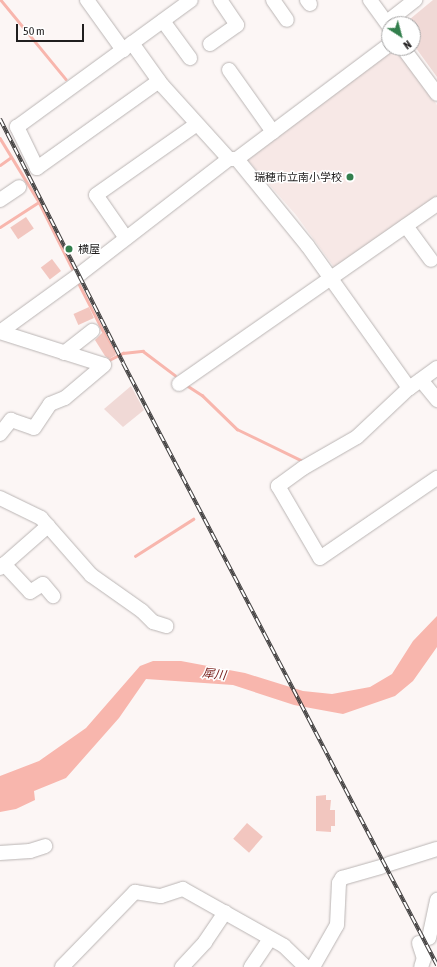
<!DOCTYPE html>
<meta charset="utf-8">
<style>
body{margin:0}
#map{position:relative;width:437px;height:967px;overflow:hidden;background:#fcf6f5;font-family:"Asap Condensed","Noto Sans JP",sans-serif}
div>[style]{position:absolute}
.built>*{inset:0;background:#f7e8e6}
.green>*{inset:0;background:#f0d9d6}
.water>*{inset:0;background:#f8b6ad}
.stream>*{height:2.5px;margin:-1.25px;padding:0 1.25px;transform-origin:1.25px;border-radius:1.25px;background:#f8b6ad}
.building>*{inset:0;background:#f2c6bf;transform-origin:0 0}
.roads{filter:drop-shadow(0 0 1px #bab5b4) drop-shadow(0 0 1px #bab5b4)}
.minor>*{height:14px;margin:-7px;padding:0 7px;transform-origin:7px;border-radius:7px;background:#fff}
.rail>*{height:4px;margin-top:-2px;transform-origin:0;background:repeating-linear-gradient(90deg,#fff 0 8px,#444242 0 16px);box-sizing:border-box;border-block:1px solid #444242}
.dots>*{width:11px;height:11px;translate:-50% -50%;box-sizing:border-box;border:2px solid #fff;border-radius:50%}
span{translate:-50% -50%;white-space:nowrap;text-align:center;line-height:1.15;-webkit-text-stroke:3px #fff;paint-order:stroke}
.poi-label{font-size:11px;color:#201e1e}
.right{translate:-100% -50%;text-align:right}
.left{translate:0 -50%;text-align:left}
.water-label{font-size:12px;color:#751915;font-style:italic}
.north{position:absolute;left:381px;top:16px;width:40px;height:40px;box-sizing:border-box;background:#fff;border:1px solid #a6a5a5;border-radius:50%;rotate:144deg;font-size:11px;font-weight:700;line-height:16px;text-align:center;color:#201e1e}
.north::after{content:'';display:block;margin:auto;width:14px;height:18px;background:#337f4d;clip-path:polygon(50% 0,100% 100%,50% 72%,0 100%)}
.scale{position:absolute;left:16px;top:24px;width:68px;height:18px;box-sizing:border-box;border:2px solid #201e1e;border-top:0;padding-left:5px;font-size:12px;line-height:14px;white-space:nowrap;color:#201e1e;-webkit-text-stroke:3px #fff;paint-order:stroke}
</style>
<div id="map">
<div class="built">
<i style="clip-path:polygon(390px 48px,396px 48px,437px 105px,437px 199px,334px 267px,296px 215px,244px 156px)"></i>
</div>
<div class="green">
<i style="clip-path:polygon(433px 0,437px 0,437px 77px,413px 44px,413px 24px,404px 24px)"></i>
<i style="clip-path:polygon(131px 386px,144px 410px,123px 427px,104px 409px)"></i>
</div>
<div class="water">
<i style="clip-path:polygon(437px 616px,437px 647px,413px 681px,395px 696px,343px 714px,294px 705px,233px 685px,146px 679px,119px 718px,66px 778px,34px 791px,35px 800px,16px 809px,0 812px,0 776px,39px 761px,86px 728px,140px 666px,153px 661px,181px 661px,245px 673px,303px 691px,332px 694px,370px 687px,392px 674px,413px 641px)"></i>
</div>
<div class="stream">
<i style="left:1px;top:0;width:102px;rotate:50.6deg"></i>
<i style="left:0;top:138px;width:75px;rotate:58.6deg"></i>
<i style="left:39px;top:202px;width:78px;rotate:63.4deg"></i>
<i style="left:0;top:165px;width:12px;rotate:-35deg"></i>
<i style="left:0;top:227px;width:46px;rotate:-32.7deg"></i>
<i style="left:78px;top:282px;width:79px;rotate:62.8deg"></i>
<i style="left:107px;top:361px;width:18px;rotate:-27deg"></i>
<i style="left:123px;top:353px;width:20px;rotate:-6deg"></i>
<i style="left:143px;top:351px;width:40px;rotate:37deg"></i>
<i style="left:188px;top:386px;width:17px;rotate:33deg"></i>
<i style="left:202px;top:395px;width:49px;rotate:44.2deg"></i>
<i style="left:237px;top:429px;width:73px;rotate:25.9deg"></i>
<i style="left:135px;top:556px;width:69px;rotate:-32.5deg"></i>
</div>
<div class="building">
<i style="left:26px;top:217px;width:14px;height:19px;rotate:56deg"></i>
<i style="left:52px;top:259px;width:15px;height:14px;rotate:53deg"></i>
<i style="left:89px;top:307px;width:12px;height:17px;rotate:66deg"></i>
<i style="clip-path:polygon(103px 332px,116px 355px,109px 359px,105px 356px,95px 340px)"></i>
<i style="clip-path:polygon(326px 795px,326px 800px,331px 800px,330px 810px,335px 810px,335px 826px,331px 826px,331px 832px,316px 831px,316px 796px)"></i>
<i style="left:247px;top:823px;width:21px;height:21px;rotate:41deg"></i>
</div>
<div class="roads">
<div class="minor">
<i style="left:87px;top:0;width:62px;rotate:54.2deg"></i>
<i style="left:273px;top:0;width:24px;rotate:55deg"></i>
<i style="left:307px;top:0;width:5px;rotate:53deg"></i>
<i style="left:370px;top:0;width:32px;rotate:54deg"></i>
<i style="left:163px;top:21px;width:46px;rotate:53.9deg"></i>
<i style="left:387px;top:22px;width:36px;rotate:-38deg"></i>
<i style="left:132px;top:43px;width:52px;rotate:54.5deg"></i>
<i style="left:162px;top:85px;width:100px;rotate:47.8deg"></i>
<i style="left:210px;top:44px;width:33px;rotate:-35deg"></i>
<i style="left:237px;top:25px;width:30px;rotate:-124deg"></i>
<i style="left:403px;top:48px;width:57px;rotate:53.5deg"></i>
<i style="left:229px;top:70px;width:76px;rotate:54.6deg"></i>
<i style="left:159px;top:81px;width:150px;rotate:144.5deg"></i>
<i style="left:37px;top:168px;width:46px;rotate:-116deg"></i>
<i style="left:17px;top:127px;width:215px;rotate:-36.1deg"></i>
<i style="left:237px;top:159px;width:111px;rotate:50.9deg"></i>
<i style="left:307px;top:245px;width:176px;rotate:54.5deg"></i>
<i style="left:0;top:200px;width:23px;rotate:-34deg"></i>
<i style="left:406px;top:226px;width:42px;rotate:53.7deg"></i>
<i style="left:126px;top:238px;width:52px;rotate:-124.9deg"></i>
<i style="left:96px;top:195px;width:123px;rotate:-35.1deg"></i>
<i style="left:0;top:332px;width:99px;rotate:-35.9deg"></i>
<i style="left:80px;top:274px;width:188px;rotate:-37.7deg"></i>
<i style="left:229px;top:159px;width:8px"></i>
<i style="left:237px;top:159px;width:190px;rotate:-36.9deg"></i>
<i style="left:0;top:332px;width:109px;rotate:17.6deg"></i>
<i style="left:64px;top:353px;width:36px;rotate:-38deg"></i>
<i style="left:437px;top:368px;width:34px;rotate:144deg"></i>
<i style="left:409px;top:388px;width:71px;rotate:136.7deg"></i>
<i style="left:357px;top:437px;width:62px;rotate:150.1deg"></i>
<i style="left:303px;top:468px;width:31px;rotate:144deg"></i>
<i style="left:278px;top:486px;width:83px;rotate:59.7deg"></i>
<i style="left:320px;top:558px;width:142px;rotate:-34.4deg"></i>
<i style="left:421px;top:380px;width:26px;rotate:51deg"></i>
<i style="left:179px;top:384px;width:315px;rotate:-34.9deg"></i>
<i style="left:0;top:434px;width:18px;rotate:-52deg"></i>
<i style="left:11px;top:420px;width:24px;rotate:19deg"></i>
<i style="left:34px;top:428px;width:29px;rotate:-56deg"></i>
<i style="left:50px;top:404px;width:16px;rotate:-22deg"></i>
<i style="left:65px;top:398px;width:51px;rotate:-40.2deg"></i>
<i style="left:0;top:498px;width:46px;rotate:26deg"></i>
<i style="left:41px;top:518px;width:76px;rotate:48.7deg"></i>
<i style="left:91px;top:575px;width:62px;rotate:35.2deg"></i>
<i style="left:142px;top:611px;width:16px;rotate:45deg"></i>
<i style="left:153px;top:622px;width:14px;rotate:17deg"></i>
<i style="left:4px;top:564px;width:38px;rotate:47deg"></i>
<i style="left:30px;top:592px;width:15px;rotate:-32deg"></i>
<i style="left:43px;top:584px;width:16px;rotate:50deg"></i>
<i style="left:0;top:568px;width:64px;rotate:-41.2deg"></i>
<i style="left:0;top:853px;width:30px;rotate:-4deg"></i>
<i style="left:30px;top:851px;width:16px;rotate:-18deg"></i>
<i style="left:389px;top:864px;width:50px;rotate:-17.4deg"></i>
<i style="left:429px;top:938px;width:39px;rotate:-78deg"></i>
<i style="left:419px;top:943px;width:16px;rotate:72deg"></i>
<i style="left:424px;top:958px;width:9px;rotate:108deg"></i>
<i style="left:62px;top:967px;width:105px;rotate:-45.8deg"></i>
<i style="left:135px;top:892px;width:26px;rotate:9deg"></i>
<i style="left:161px;top:896px;width:23px;rotate:-18deg"></i>
<i style="left:183px;top:889px;width:116px;rotate:29.4deg"></i>
<i style="left:284px;top:946px;width:30px;rotate:44deg"></i>
<i style="left:182px;top:967px;width:34px;rotate:-47deg"></i>
<i style="left:205px;top:942px;width:36px;rotate:-56deg"></i>
<i style="left:251px;top:967px;width:34px;rotate:-56deg"></i>
<i style="left:313px;top:967px;width:48px;rotate:-60.3deg"></i>
<i style="left:337px;top:925px;width:42px;rotate:-87.3deg"></i>
<i style="left:339px;top:883px;width:6px;rotate:-59deg"></i>
<i style="left:342px;top:878px;width:41px;rotate:-15.8deg"></i>
</div>
</div>
<div class="rail">
<i style="left:0;top:119px;width:273px;rotate:63.2deg"></i>
<i style="left:123px;top:363px;width:679px;rotate:62.45deg"></i>
</div>
<div class="dots">
<i style="left:350px;top:177px;background:#337f4d"></i>
<i style="left:69px;top:249px;background:#337f4d"></i>
</div>
<div class="poi-label">
<span class="right" style="left:342px;top:177px">瑞穂市立南小学校</span>
<span class="left" style="left:78px;top:249px">横屋</span>
</div>
<div class="water-label">
<span style="left:214px;top:675px;rotate:7deg">犀川</span>
</div>
<div class="north">N</div>
<div class="scale">50 m</div>
</div>
